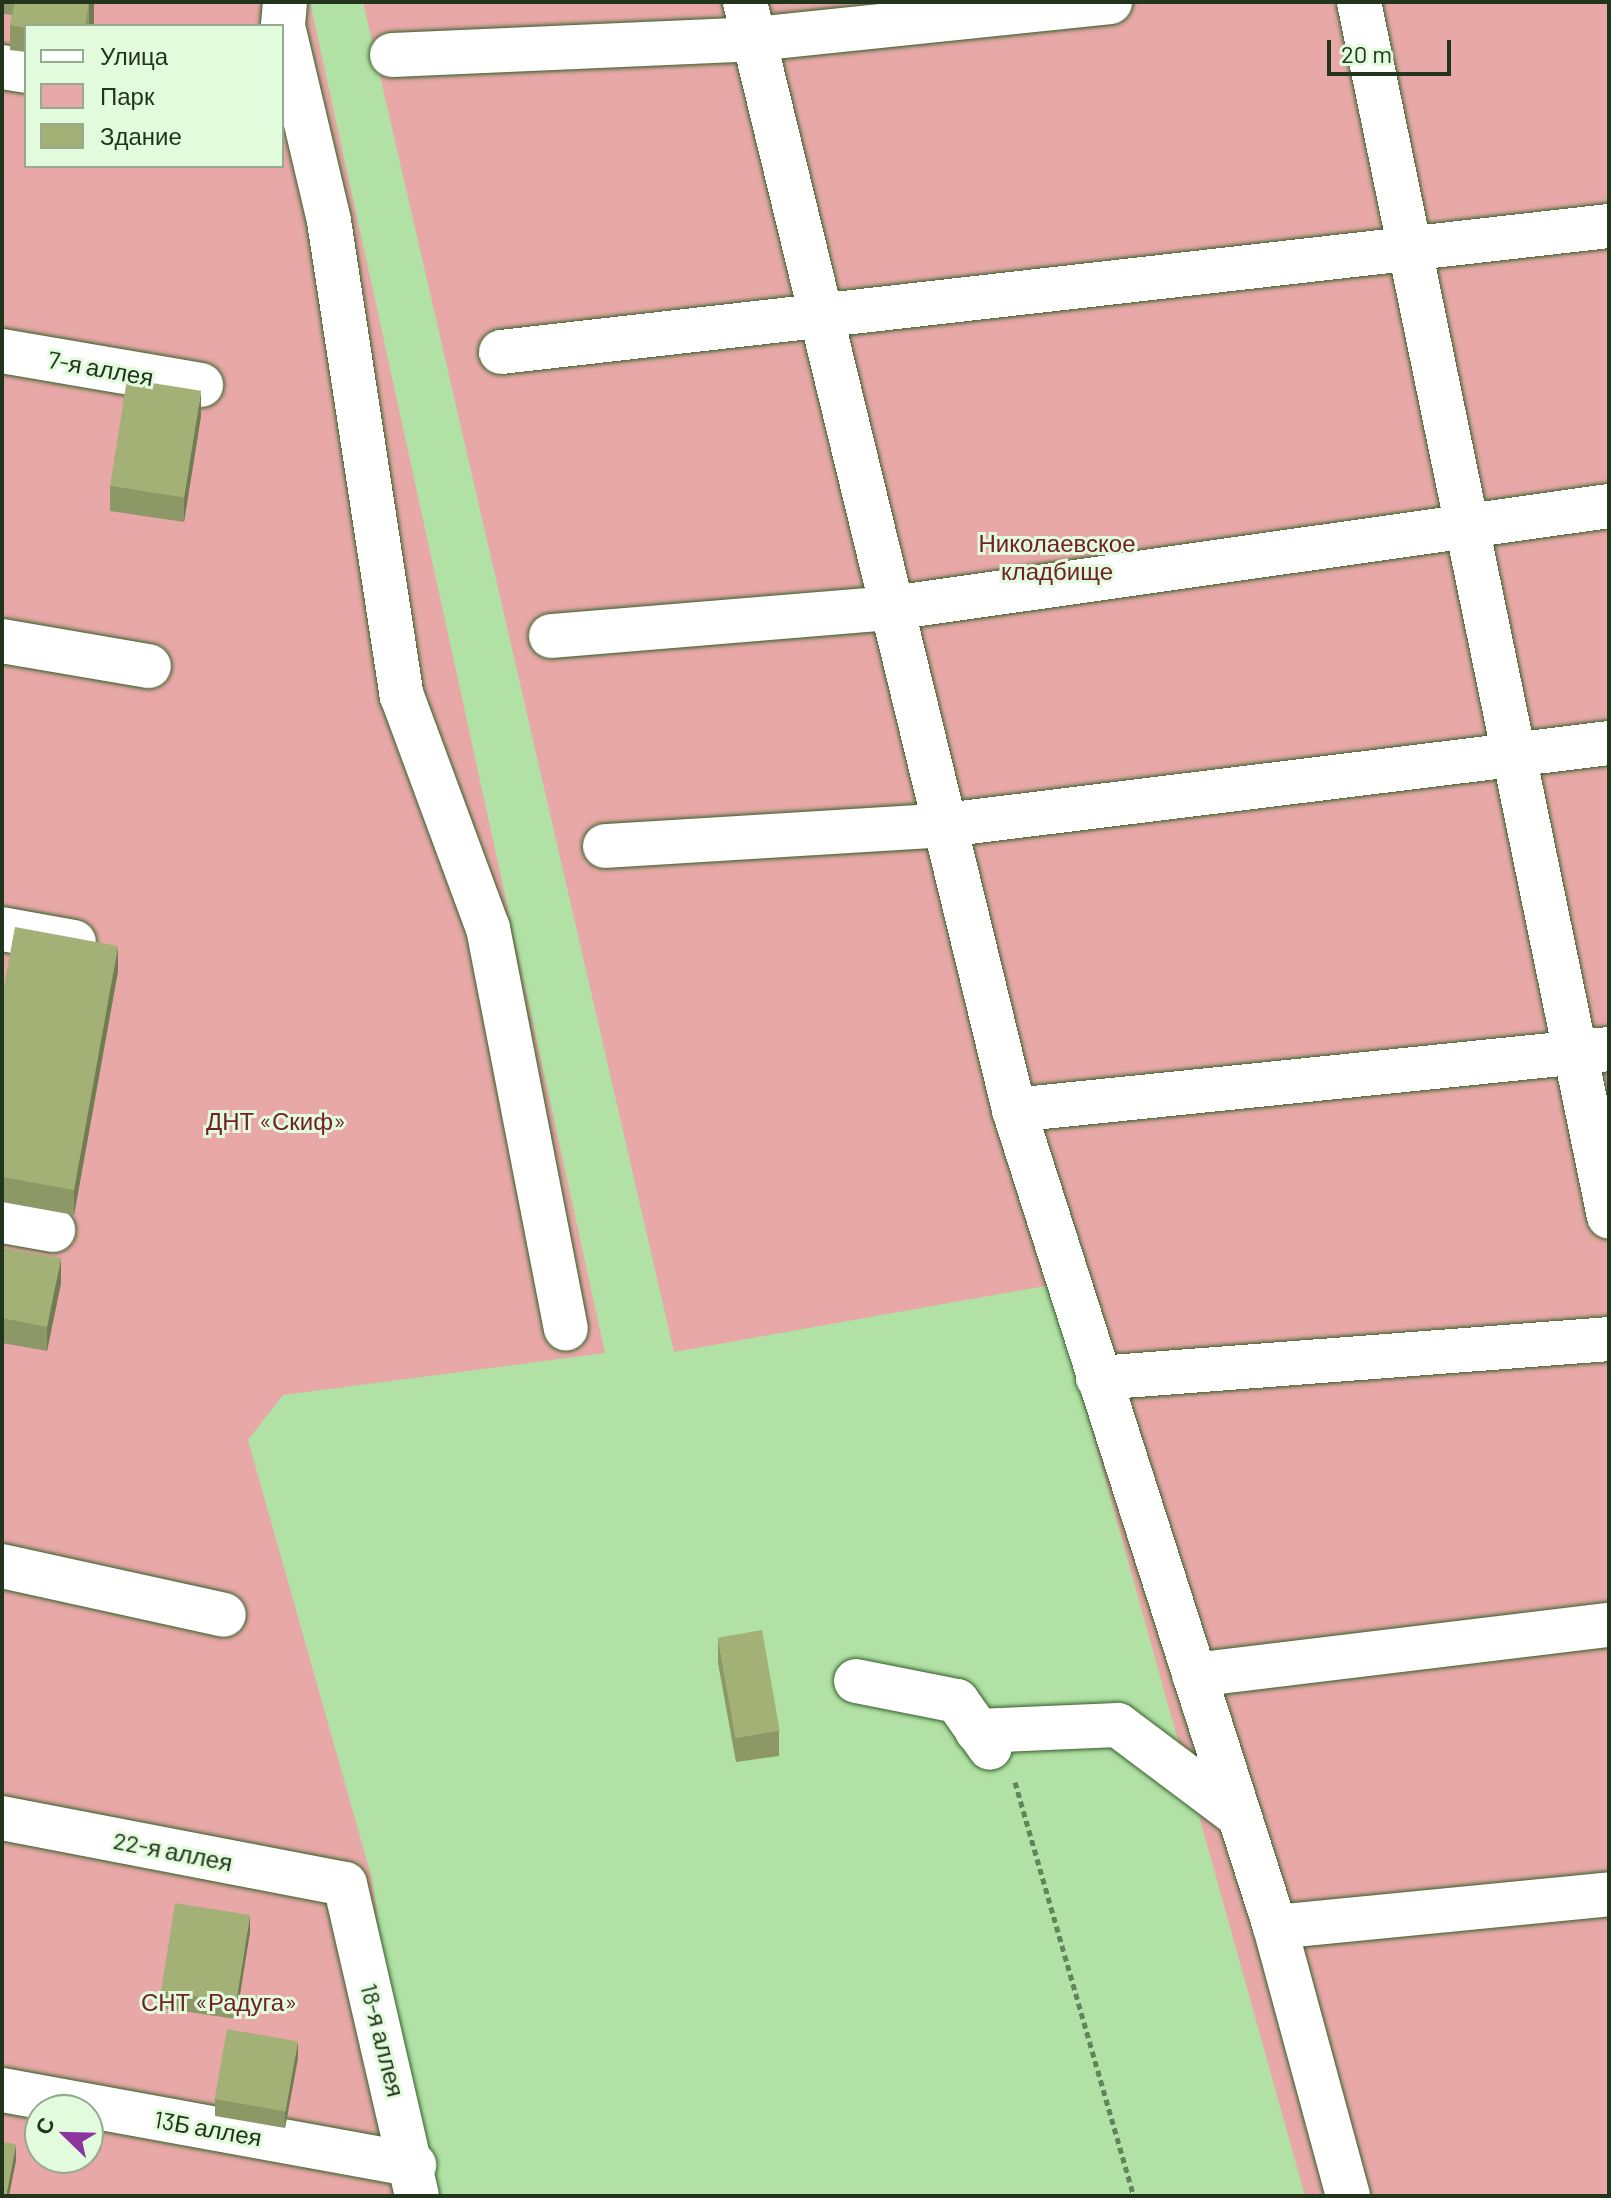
<!DOCTYPE html>
<meta charset="utf-8">
<style>
body{margin:0}
#map{position:relative;width:1611px;height:2198px;overflow:hidden;background:#b1e1a5;font-family:Barlow,sans-serif}
div>[style]{position:absolute}
.green>*{inset:0;background:#e8a8a7}
.path>*{height:5px;margin-top:-2.5px;transform-origin:0;background:repeating-linear-gradient(90deg,#63835b 0 6px,transparent 0 10px)}
.roads{filter:drop-shadow(0 0 2px #35602a) drop-shadow(0 0 2px #35602a)}
.minor>*{height:44px;margin:-22px;padding:0 22px;transform-origin:22px;border-radius:22px;background:#fff}
.wall>*{inset:0;background:#8c9866}
.shaded-wall>*{inset:0;background:#727c53;transform-origin:0 0}
.building>*{inset:0;background:#a3b177;transform-origin:0 0}
span{translate:-50% -50%;white-space:nowrap;text-align:center;line-height:1.15;-webkit-text-stroke:6px #e2fbdc;paint-order:stroke}
.street-label{font-size:24px;color:#21341c}
.park-label{font-size:24px;color:#702127}
.frame{position:absolute;inset:0;border:4px solid #21341c;pointer-events:none}
.legend{position:absolute;left:24px;top:24px;width:260px;height:144px;box-sizing:border-box;background:#e2fbdc;border:2px solid #95ab8f;margin:0;padding:10px 14px;list-style:none;font-size:24px;color:#21341c}
.legend li{display:flex;align-items:center;gap:16px;height:40px}
.legend b{width:40px;border:2px solid #95ab8f}
.north{position:absolute;left:24px;top:2094px;width:80px;height:80px;box-sizing:border-box;background:#e2fbdc;border:2px solid #95ab8f;border-radius:50%;rotate:293deg;font-size:22px;font-weight:700;line-height:32px;text-align:center;color:#21341c}
.north::after{content:'';display:block;margin:auto;width:28px;height:36px;background:#8c34a0;clip-path:polygon(50% 0,100% 100%,50% 72%,0 100%)}
.scale{position:absolute;left:1327px;top:40px;width:124px;height:36px;box-sizing:border-box;border:4px solid #21341c;border-top:0;padding-left:10px;font-size:24px;line-height:28px;white-space:nowrap;color:#21341c;-webkit-text-stroke:6px #e2fbdc;paint-order:stroke}
</style>
<div id="map">
<div class="green">
<i style="clip-path:polygon(evenodd,2px 2px,310px 2px,605px 1353px,283px 1395px,248px 1440px,372px 1879px,419px 2196px,2px 2196px,2px 2px,26px 26px,282px 26px,282px 166px,26px 166px,26px 26px,2px 2px,40px 2110px,88px 2110px,88px 2158px,40px 2158px,40px 2110px)"></i>
<i style="clip-path:polygon(363px 2px,1609px 2px,1609px 2196px,1305px 2196px,1051px 1285px,674px 1352px)"></i>
</div>
<div class="path">
<i style="left:1015px;top:1782px;width:431px;rotate:74deg"></i>
</div>
<div class="roads">
<div class="minor">
<i style="left:285px;top:2px;width:24px;rotate:95deg"></i>
<i style="left:283px;top:26px;width:200px;rotate:76.7deg"></i>
<i style="left:329px;top:221px;width:481px;rotate:81.3deg"></i>
<i style="left:402px;top:696px;width:247px;rotate:69.7deg"></i>
<i style="left:488px;top:928px;width:408px;rotate:79deg"></i>
<i style="left:745px;top:2px;width:1140px;rotate:76.35deg"></i>
<i style="left:1014px;top:1110px;width:858px;rotate:72.28deg"></i>
<i style="left:1275px;top:1927px;width:279px;rotate:74.8deg"></i>
<i style="left:1359px;top:2px;width:1240px;rotate:78.37deg"></i>
<i style="left:392px;top:55px;width:362px;rotate:-2.5deg"></i>
<i style="left:754px;top:39px;width:358px;rotate:-5.9deg"></i>
<i style="left:2px;top:67px;width:24px;rotate:9deg"></i>
<i style="left:2px;top:351px;width:202px;rotate:9.7deg"></i>
<i style="left:501px;top:352px;width:1115px;rotate:-6.49deg"></i>
<i style="left:551px;top:636px;width:342px;rotate:-4.7deg"></i>
<i style="left:892px;top:608px;width:724px;rotate:-8.1deg"></i>
<i style="left:2px;top:641px;width:149px;rotate:9.7deg"></i>
<i style="left:605px;top:846px;width:341px;rotate:-3.5deg"></i>
<i style="left:945px;top:825px;width:669px;rotate:-7.04deg"></i>
<i style="left:2px;top:929px;width:73px;rotate:10.2deg"></i>
<i style="left:1014px;top:1110px;width:598px;rotate:-5.85deg"></i>
<i style="left:2px;top:1221px;width:52px;rotate:10deg"></i>
<i style="left:1098px;top:1378px;width:512px;rotate:-4.36deg"></i>
<i style="left:2px;top:1566px;width:227px;rotate:12.4deg"></i>
<i style="left:1194px;top:1675px;width:418px;rotate:-6.9deg"></i>
<i style="left:856px;top:1681px;width:103px;rotate:11.2deg"></i>
<i style="left:957px;top:1701px;width:57px;rotate:54.9deg"></i>
<i style="left:977px;top:1731px;width:141px;rotate:-2.4deg"></i>
<i style="left:1118px;top:1725px;width:151px;rotate:36.9deg"></i>
<i style="left:2px;top:1818px;width:349px;rotate:10.9deg"></i>
<i style="left:345px;top:1884px;width:320px;rotate:77deg"></i>
<i style="left:1275px;top:1927px;width:336px;rotate:-5.6deg"></i>
<i style="left:2px;top:2090px;width:419px;rotate:10.3deg"></i>
</div>
</div>
<div class="wall">
<i style="clip-path:polygon(4px 2px,94px 2px,90px 26px,26px 26px,26px 52px,10px 50px,10px 25px,12px 15px,4px 14px)"></i>
<i style="clip-path:polygon(201px 416px,184px 522px,110px 511px,110px 486px)"></i>
<i style="clip-path:polygon(118px 971px,74px 1215px,2px 1202px,2px 997px)"></i>
<i style="clip-path:polygon(2px 1248px,61px 1283px,47px 1351px,2px 1343px)"></i>
<i style="clip-path:polygon(718px 1638px,779px 1731px,779px 1756px,736px 1762px,718px 1663px)"></i>
<i style="clip-path:polygon(250px 1932px,236px 2019px,161px 2008px,161px 1991px)"></i>
<i style="clip-path:polygon(298px 2058px,285px 2128px,215px 2116px,215px 2099px)"></i>
</div>
<div class="shaded-wall">
<i style="left:89px;top:2px;width:5px;height:24px"></i>
<i style="clip-path:polygon(201px 391px,201px 416px,184px 522px,184px 498px)"></i>
<i style="clip-path:polygon(118px 946px,118px 971px,74px 1215px,74px 1190px)"></i>
<i style="clip-path:polygon(61px 1258px,61px 1283px,47px 1351px,47px 1327px)"></i>
<i style="clip-path:polygon(250px 1915px,250px 1932px,236px 2019px,236px 2002px)"></i>
<i style="clip-path:polygon(298px 2041px,298px 2058px,285px 2128px,285px 2111px)"></i>
<i style="clip-path:polygon(16px 2144px,16px 2161px,9px 2196px,6px 2196px)"></i>
</div>
<div class="building">
<i style="clip-path:polygon(15px 2px,89px 2px,85px 26px,26px 26px,26px 28px,10px 25px)"></i>
<i style="left:127px;top:379px;width:75px;height:108px;rotate:9deg"></i>
<i style="clip-path:polygon(15px 927px,118px 946px,74px 1190px,2px 1177px,2px 997px)"></i>
<i style="clip-path:polygon(2px 1248px,61px 1258px,47px 1327px,2px 1318px)"></i>
<i style="left:762px;top:1630px;width:102px;height:45px;rotate:80deg"></i>
<i style="left:175px;top:1903px;width:76px;height:89px;rotate:9deg"></i>
<i style="left:227px;top:2029px;width:72px;height:71px;rotate:10deg"></i>
<i style="clip-path:polygon(2px 2142px,16px 2144px,6px 2196px,2px 2196px)"></i>
</div>
<div class="street-label">
<span style="left:101px;top:368px;rotate:10deg">7-я аллея</span>
<span style="left:173px;top:1851px;rotate:11deg">22-я аллея</span>
<span style="left:383px;top:2040px;rotate:76deg">18-я аллея</span>
<span style="left:208px;top:2128px;rotate:10deg">13Б аллея</span>
</div>
<div class="park-label">
<span style="left:1057px;top:557px">Николаевское<br>кладбище</span>
<span style="left:276px;top:1121px">ДНТ «Скиф»</span>
<span style="left:219px;top:2002px">СНТ «Радуга»</span>
</div>
<div class="frame"></div>
<ul class="legend">
<li><b style="height:10px;background:#fff"></b>Улица</li>
<li><b style="height:22px;background:#e8a8a7"></b>Парк</li>
<li><b style="height:22px;background:#a3b177"></b>Здание</li>
</ul>
<div class="north">С</div>
<div class="scale">20 m</div>
</div>
